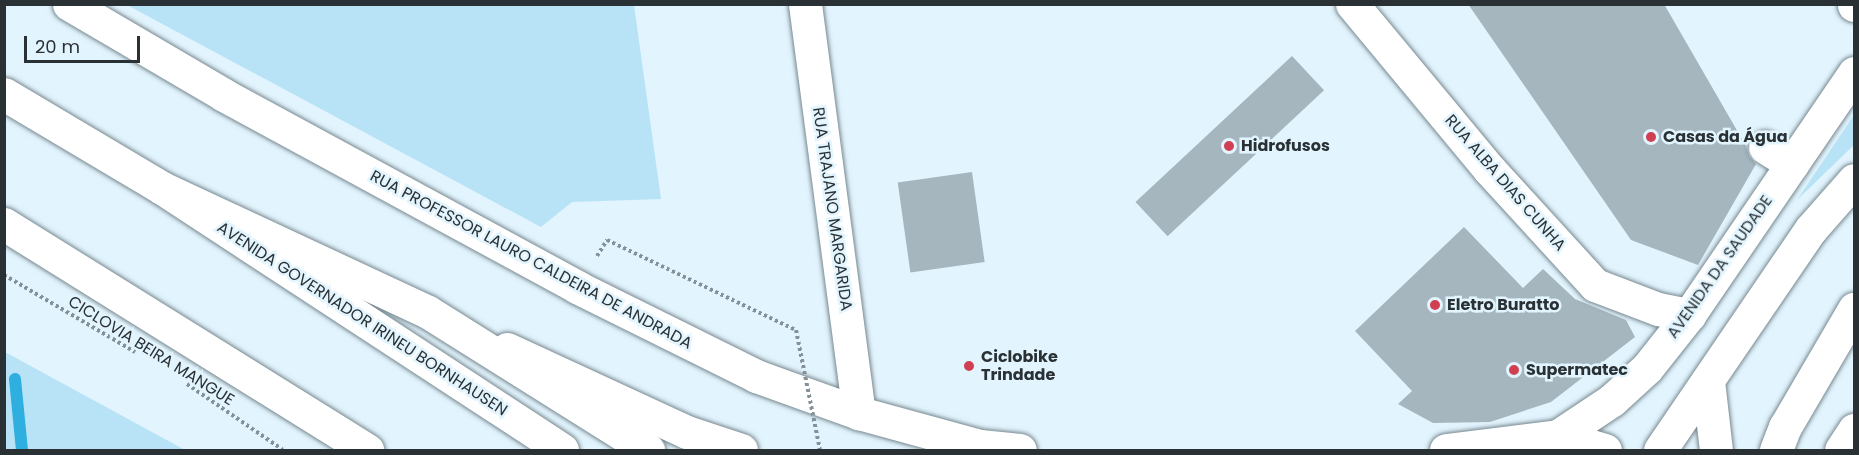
<!DOCTYPE html>
<meta charset="utf-8">
<style>
body{margin:0}
#map{position:relative;width:1859px;height:455px;overflow:hidden;background:#e2f4fd;font-family:Poppins,sans-serif}
div>[style]{position:absolute}
.green>*{inset:0;background:#b8e3f7}
.stream>*{height:12px;margin:-6px;padding:0 6px;transform-origin:6px;border-radius:6px;background:#2fafdf}
.building>*{inset:0;background:#a5b6bf;transform-origin:0 0}
.path>*{height:4px;margin-top:-2px;transform-origin:0;background:repeating-linear-gradient(90deg,#859198 0 3px,transparent 0 6px)}
.roads{filter:drop-shadow(0 0 2px #778890) drop-shadow(0 0 2px #778890)}
.minor>*{height:33px;margin:-16.5px;padding:0 16.5px;transform-origin:16.5px;border-radius:16.5px;background:#fff}
.major>*{height:33px;margin:-16.5px;padding:0 16.5px;transform-origin:16.5px;border-radius:16.5px;background:#fff}
.highway>*{height:33px;margin:-16.5px;padding:0 16.5px;transform-origin:16.5px;border-radius:16.5px;background:#fff}
.path-bridge>*{height:4px;margin-top:-2px;transform-origin:0;background:repeating-linear-gradient(90deg,#859198 0 3px,transparent 0 6px)}
.dots>*{width:16px;height:16px;translate:-50% -50%;box-sizing:border-box;border:3px solid #e2f4fd;border-radius:50%}
span{translate:-50% -50%;white-space:nowrap;text-align:center;line-height:1.15;-webkit-text-stroke:5px #e2f4fd;paint-order:stroke}
.poi-label{font-size:16px;color:#2a3135;font-weight:700}
.left{translate:0 -50%;text-align:left}
.street-label{font-size:16px;color:#2a3135}
.frame{position:absolute;inset:0;border:6px solid #2a3135;pointer-events:none}
.scale{position:absolute;left:24px;top:36px;width:116px;height:27px;box-sizing:border-box;border:3px solid #2a3135;border-top:0;padding-left:8px;font-size:18px;line-height:21px;white-space:nowrap;color:#2a3135;-webkit-text-stroke:4px #e2f4fd;paint-order:stroke}
</style>
<div id="map">
<div class="green">
<i style="clip-path:polygon(127px 5px,634px 5px,661px 199px,572px 202px,541px 227px)"></i>
<i style="clip-path:polygon(1854px 115px,1854px 145px,1797px 200px)"></i>
<i style="clip-path:polygon(4px 352px,5px 352px,185px 450px,5px 450px)"></i>
</div>
<div class="stream">
<i style="left:15px;top:379px;width:71px;rotate:84.4deg"></i>
</div>
<div class="building">
<i style="clip-path:polygon(1468px 4px,1664px 4px,1746px 146px,1749px 156px,1756px 164px,1698px 265px,1631px 240px)"></i>
<i style="left:1292px;top:56px;width:47px;height:214px;rotate:47deg"></i>
<i style="left:972px;top:172px;width:91px;height:75px;rotate:82deg"></i>
<i style="clip-path:polygon(1464px 227px,1523px 288px,1543px 269px,1575px 299px,1626px 320px,1635px 337px,1551px 402px,1490px 422px,1433px 423px,1398px 404px,1412px 391px,1355px 331px)"></i>
</div>
<div class="path">
<i style="left:597px;top:256px;width:19px;rotate:-58deg"></i>
<i style="left:4px;top:275px;width:152px;rotate:30.4deg"></i>
<i style="left:187px;top:384px;width:116px;rotate:34.5deg"></i>
</div>
<div class="roads">
<div class="minor">
<i style="left:805px;top:4px;width:413px;rotate:82.5deg"></i>
<i style="left:1352px;top:4px;width:214px;rotate:50.3deg"></i>
<i style="left:1489px;top:169px;width:157px;rotate:47.6deg"></i>
<i style="left:1595px;top:285px;width:67px;rotate:20.9deg"></i>
<i style="left:1658px;top:309px;width:32px;rotate:11deg"></i>
<i style="left:1854px;top:4px;width:1px;rotate:90deg"></i>
<i style="left:1765px;top:147px;width:32px;rotate:32deg"></i>
<i style="left:1776px;top:450px;width:25px;rotate:-69deg"></i>
<i style="left:1785px;top:427px;width:137px;rotate:-59.7deg"></i>
<i style="left:1841px;top:450px;width:24px;rotate:-57deg"></i>
</div>
<div class="major">
<i style="left:69px;top:4px;width:180px;rotate:30.4deg"></i>
<i style="left:224px;top:95px;width:402px;rotate:28.5deg"></i>
<i style="left:577px;top:287px;width:200px;rotate:26.4deg"></i>
<i style="left:756px;top:376px;width:109px;rotate:19.8deg"></i>
<i style="left:859px;top:413px;width:125px;rotate:15.3deg"></i>
<i style="left:980px;top:446px;width:40px;rotate:5.7deg"></i>
<i style="left:4px;top:94px;width:184px;rotate:30.7deg"></i>
<i style="left:162px;top:188px;width:478px;rotate:33.2deg"></i>
<i style="left:4px;top:224px;width:428px;rotate:31.9deg"></i>
<i style="left:507px;top:349px;width:198px;rotate:24.8deg"></i>
<i style="left:687px;top:432px;width:57px;rotate:18.4deg"></i>
<i style="left:1708px;top:381px;width:69px;rotate:83.4deg"></i>
<i style="left:1558px;top:436px;width:65px;rotate:-33.7deg"></i>
<i style="left:1612px;top:400px;width:47px;rotate:-42.4deg"></i>
<i style="left:1647px;top:368px;width:68px;rotate:-51.6deg"></i>
<i style="left:1689px;top:315px;width:293px;rotate:-55.7deg"></i>
<i style="left:1446px;top:450px;width:113px;rotate:-7.1deg"></i>
<i style="left:1558px;top:436px;width:49px;rotate:16.6deg"></i>
<i style="left:1660px;top:450px;width:268px;rotate:-55.7deg"></i>
<i style="left:1811px;top:229px;width:65px;rotate:-48.7deg"></i>
</div>
<div class="highway">
<i style="left:162px;top:188px;width:293px;rotate:25deg"></i>
<i style="left:428px;top:312px;width:260px;rotate:32.1deg"></i>
</div>
</div>
<div class="path-bridge">
<i style="left:607px;top:240px;width:209px;rotate:25.5deg"></i>
<i style="left:796px;top:330px;width:122px;rotate:78.7deg"></i>
</div>
<div class="dots">
<i style="left:1651px;top:137px;background:#d04050"></i>
<i style="left:1229px;top:146px;background:#d04050"></i>
<i style="left:1435px;top:305px;background:#d04050"></i>
<i style="left:969px;top:366px;background:#d04050"></i>
<i style="left:1514px;top:370px;background:#d04050"></i>
</div>
<div class="poi-label">
<span class="left" style="left:1663px;top:137px">Casas da Água</span>
<span class="left" style="left:1241px;top:146px">Hidrofusos</span>
<span class="left" style="left:1447px;top:305px">Eletro Buratto</span>
<span class="left" style="left:981px;top:366px">Ciclobike<br>Trindade</span>
<span class="left" style="left:1526px;top:370px">Supermatec</span>
</div>
<div class="street-label">
<span style="left:1505px;top:183px;rotate:49deg">RUA ALBA DIAS CUNHA</span>
<span style="left:832px;top:209px;rotate:82deg">RUA TRAJANO MARGARIDA</span>
<span style="left:531px;top:260px;rotate:28deg">RUA PROFESSOR LAURO CALDEIRA DE ANDRADA</span>
<span style="left:1720px;top:267px;rotate:-55deg">AVENIDA DA SAUDADE</span>
<span style="left:362px;top:319px;rotate:33deg">AVENIDA GOVERNADOR IRINEU BORNHAUSEN</span>
<span style="left:151px;top:351px;rotate:32deg">CICLOVIA BEIRA MANGUE</span>
</div>
<div class="frame"></div>
<div class="scale">20 m</div>
</div>
